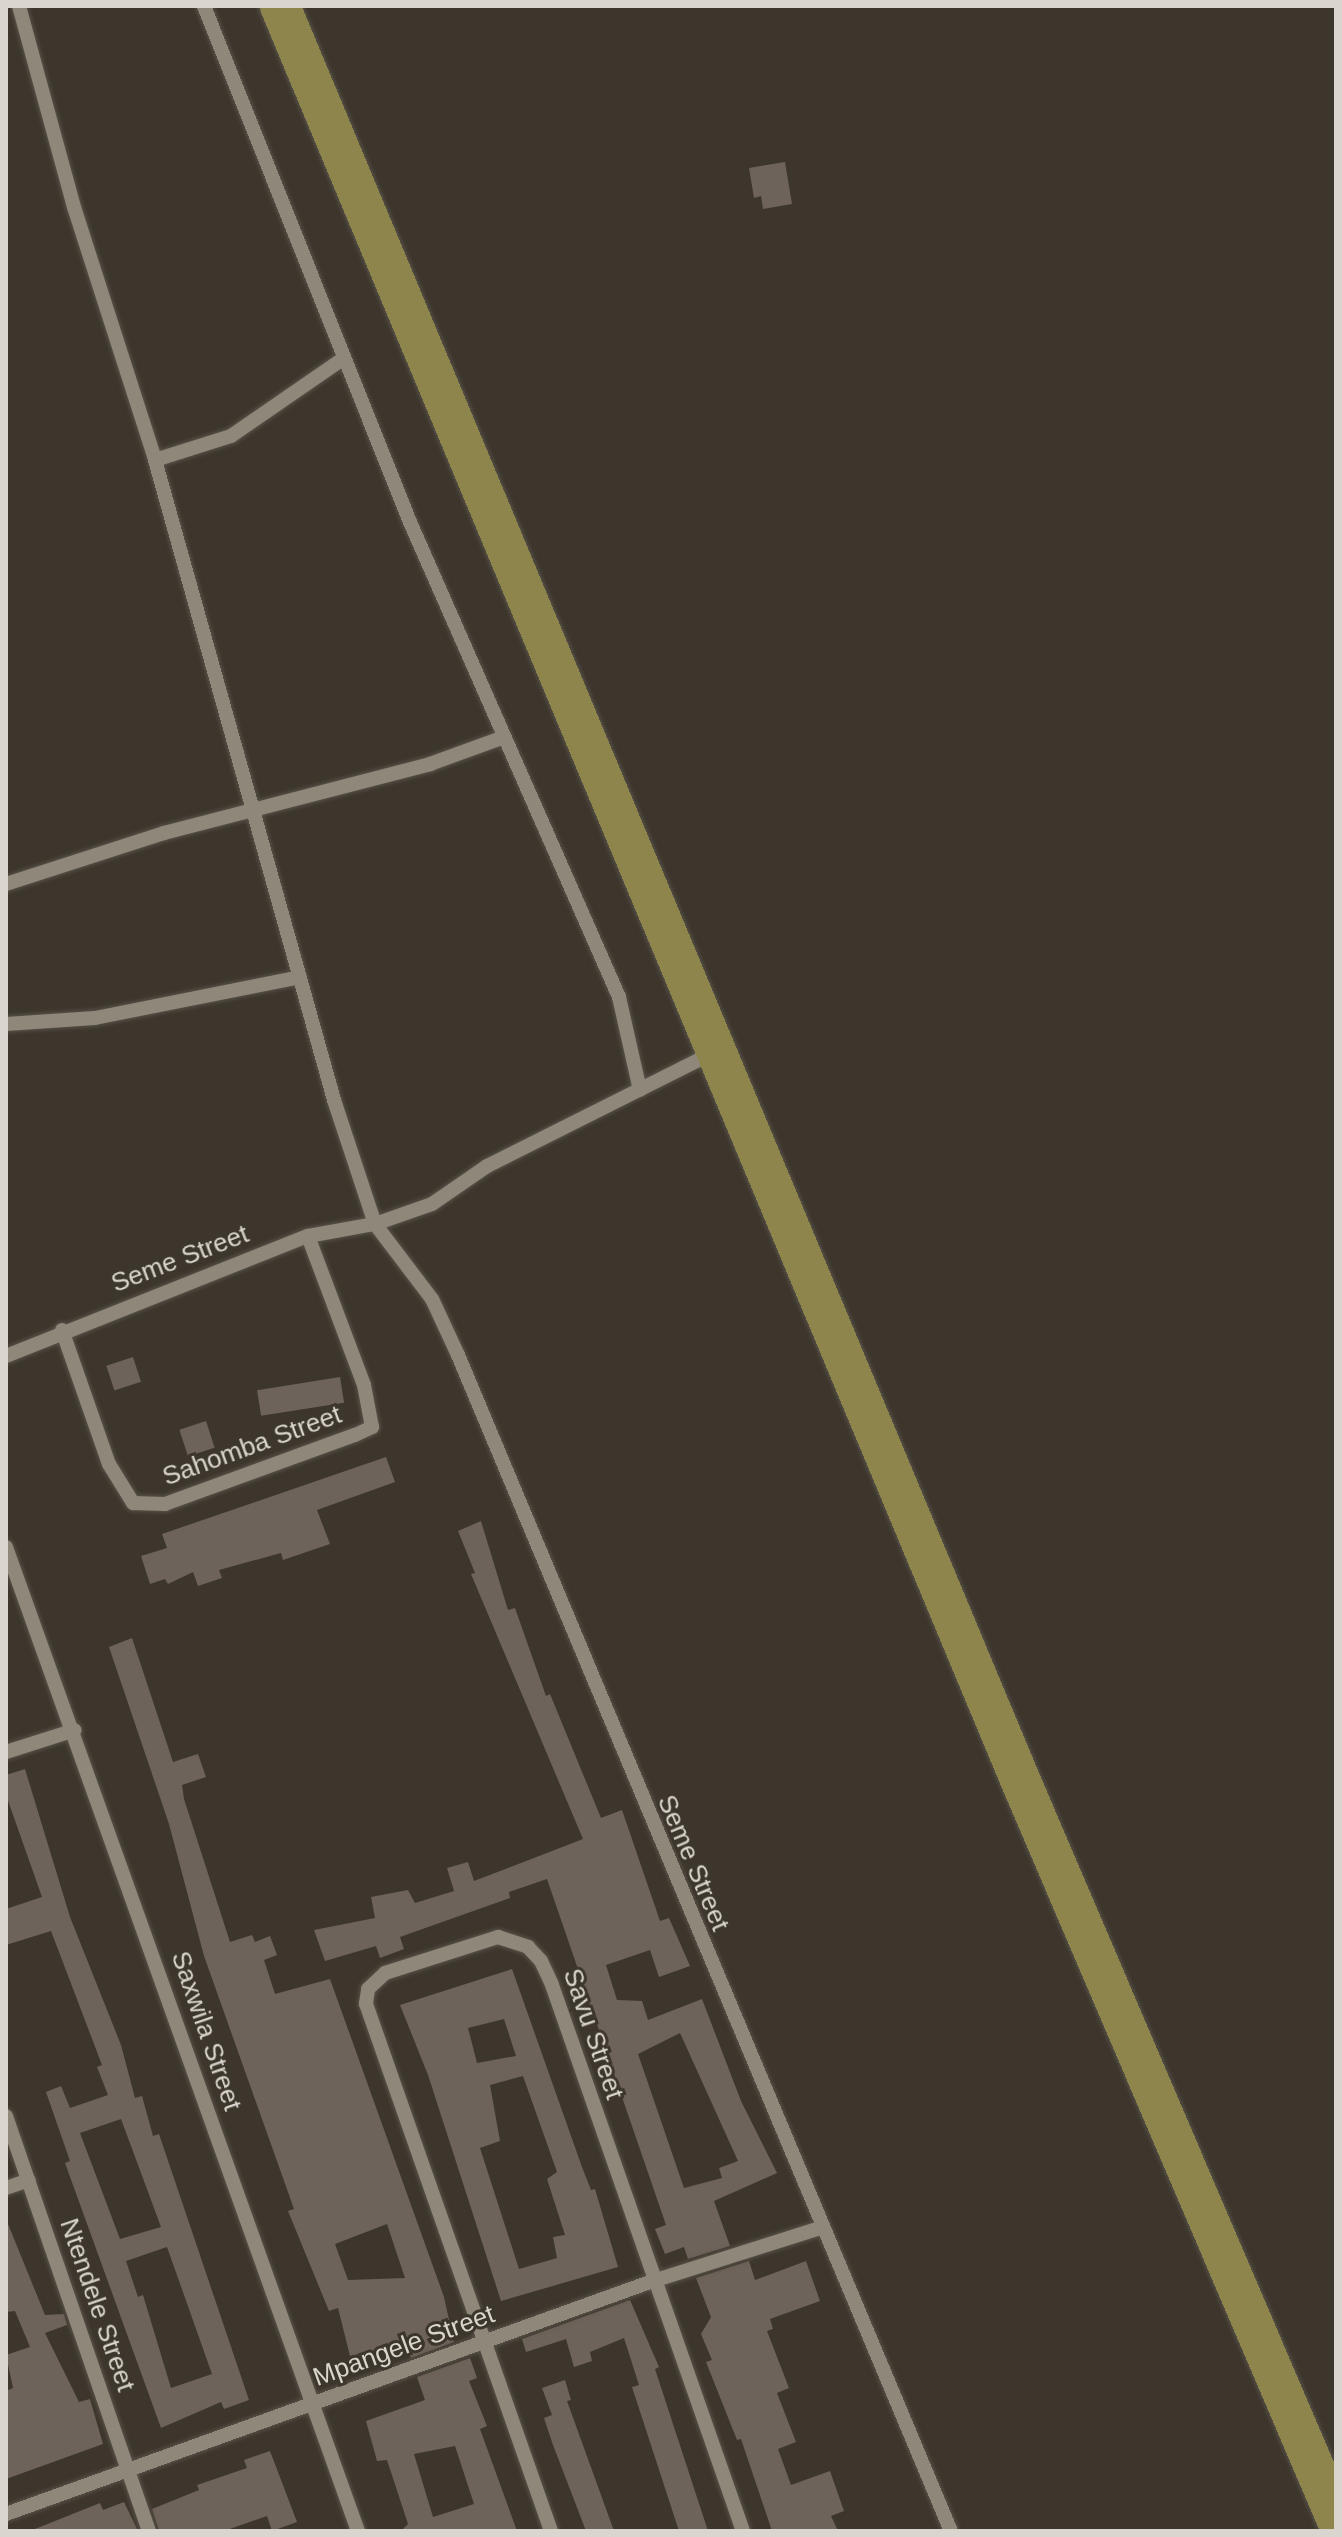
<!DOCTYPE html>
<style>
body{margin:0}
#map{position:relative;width:1342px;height:2537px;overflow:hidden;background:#3d362c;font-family:Helvetica,sans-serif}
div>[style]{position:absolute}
.building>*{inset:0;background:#6e635a;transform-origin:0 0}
.roads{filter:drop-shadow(0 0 2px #575248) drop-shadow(0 0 2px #575248)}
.minor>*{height:14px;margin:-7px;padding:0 7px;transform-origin:7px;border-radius:7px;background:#8e877a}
.major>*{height:40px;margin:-20px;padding:0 20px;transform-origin:20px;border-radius:20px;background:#8e854c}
span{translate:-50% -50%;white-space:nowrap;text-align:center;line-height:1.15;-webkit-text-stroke:6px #3d362c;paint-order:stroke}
.street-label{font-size:26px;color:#dad6cf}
.frame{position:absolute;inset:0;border:8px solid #dad6cf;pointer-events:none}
</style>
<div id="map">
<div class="building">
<i style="clip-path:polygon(785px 162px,792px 204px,763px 209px,761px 196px,754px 198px,749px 168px)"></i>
<i style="left:133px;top:1357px;width:26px;height:28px;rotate:72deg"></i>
<i style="left:340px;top:1377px;width:26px;height:84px;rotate:81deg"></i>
<i style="left:206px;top:1421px;width:28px;height:28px;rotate:72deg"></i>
<i style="clip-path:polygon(386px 1457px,395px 1482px,317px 1510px,330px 1544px,283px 1560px,281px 1553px,219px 1570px,222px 1578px,198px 1586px,193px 1572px,168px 1584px,165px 1579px,150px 1584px,141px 1556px,167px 1548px,162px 1534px)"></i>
<i style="clip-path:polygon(evenodd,481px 1521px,508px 1610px,515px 1608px,546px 1696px,550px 1694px,601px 1818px,622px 1810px,660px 1921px,669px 1918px,690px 1966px,659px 1977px,650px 1950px,606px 1965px,617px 2000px,642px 2001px,648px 2020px,702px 1999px,741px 2101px,777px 2173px,714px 2201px,730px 2246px,688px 2259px,684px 2247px,665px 2254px,655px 2229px,666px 2225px,547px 1879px,509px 1892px,510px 1898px,400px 1937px,404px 1949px,380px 1958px,376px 1946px,325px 1961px,314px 1930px,375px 1918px,371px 1897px,408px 1890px,415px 1903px,454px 1891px,447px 1868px,468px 1862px,474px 1881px,583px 1839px,471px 1574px,475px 1573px,458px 1531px,481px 1521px,680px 2033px,738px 2161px,719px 2168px,722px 2178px,684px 2188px,638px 2054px,680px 2033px)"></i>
<i style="clip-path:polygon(evenodd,132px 1638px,173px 1762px,198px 1754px,206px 1777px,182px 1785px,184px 1799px,230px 1942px,252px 1935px,255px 1942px,270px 1936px,277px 1955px,264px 1960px,275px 1994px,330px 1979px,444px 2297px,454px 2342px,411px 2358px,406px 2344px,350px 2356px,338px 2308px,329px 2311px,288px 2211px,294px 2209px,204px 1956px,169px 1824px,109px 1647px,132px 1638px,387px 2224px,405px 2278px,348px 2280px,335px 2244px,387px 2224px)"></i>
<i style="clip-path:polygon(evenodd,25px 1769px,70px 1917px,121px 2045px,135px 2098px,142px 2096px,153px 2136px,159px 2134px,249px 2400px,224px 2409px,221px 2402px,161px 2428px,65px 2163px,70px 2161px,46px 2092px,61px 2086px,70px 2108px,108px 2095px,97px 2067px,102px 2065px,51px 1931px,6px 1945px,6px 1909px,42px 1897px,6px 1795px,6px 1775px,25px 1769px,121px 2119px,161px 2227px,120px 2239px,80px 2133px,121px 2119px,25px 1769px,167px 2247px,212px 2374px,171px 2388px,143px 2295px,138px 2297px,126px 2261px,167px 2247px)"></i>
<i style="clip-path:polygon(evenodd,512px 1969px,582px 2167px,591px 2190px,595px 2189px,618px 2267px,501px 2301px,428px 2075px,400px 2005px,512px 1969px,504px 2019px,516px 2056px,477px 2063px,468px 2028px,504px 2019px,512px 1969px,523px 2076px,557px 2172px,547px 2179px,565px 2235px,553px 2237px,557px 2258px,519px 2269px,480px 2148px,500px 2141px,490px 2085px,523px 2076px)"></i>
<i style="clip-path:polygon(6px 2219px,45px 2315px,64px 2314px,67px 2325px,45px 2333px,79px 2402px,90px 2399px,103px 2444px,6px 2479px,6px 2391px,13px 2388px,6px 2355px,30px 2347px,15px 2311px,6px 2312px)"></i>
<i style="clip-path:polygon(749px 2261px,755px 2280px,806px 2261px,820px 2301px,770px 2319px,773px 2329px,767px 2331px,789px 2388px,777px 2393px,796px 2442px,778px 2449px,791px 2485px,830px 2471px,844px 2511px,831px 2516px,838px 2531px,772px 2531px,741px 2439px,737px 2440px,706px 2362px,712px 2360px,701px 2334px,711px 2317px,696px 2278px)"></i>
<i style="clip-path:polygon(630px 2300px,659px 2367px,655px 2369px,708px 2531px,679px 2531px,632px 2387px,639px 2385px,624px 2338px,590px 2352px,592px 2361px,574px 2367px,566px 2339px,526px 2352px,522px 2339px)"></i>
<i style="clip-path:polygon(evenodd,470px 2358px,477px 2378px,469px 2381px,487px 2426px,480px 2429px,517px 2531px,401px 2531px,408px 2524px,387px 2460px,377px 2461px,366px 2421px,425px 2400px,417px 2377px,470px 2358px,455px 2446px,474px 2504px,433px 2517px,414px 2454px,455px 2446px)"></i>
<i style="clip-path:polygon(565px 2380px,571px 2400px,567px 2401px,614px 2531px,586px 2531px,553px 2445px,544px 2418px,552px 2415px,542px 2388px)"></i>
<i style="clip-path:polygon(270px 2451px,297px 2522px,272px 2531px,267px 2516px,224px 2531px,159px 2531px,152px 2509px,199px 2490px,197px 2485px,247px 2468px,244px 2460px)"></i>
<i style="clip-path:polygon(124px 2502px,138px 2531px,30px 2531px,100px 2503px,103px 2510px)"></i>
</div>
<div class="roads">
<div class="minor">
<i style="left:19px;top:6px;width:208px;rotate:74.7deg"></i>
<i style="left:74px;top:207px;width:266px;rotate:72.2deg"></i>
<i style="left:155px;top:460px;width:665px;rotate:74.37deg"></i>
<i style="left:334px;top:1100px;width:131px;rotate:71.7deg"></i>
<i style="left:375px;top:1224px;width:60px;rotate:-19.3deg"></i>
<i style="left:432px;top:1204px;width:67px;rotate:-34.6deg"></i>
<i style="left:487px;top:1166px;width:253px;rotate:-26.6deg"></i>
<i style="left:204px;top:6px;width:556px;rotate:68.24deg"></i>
<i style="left:410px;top:522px;width:519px;rotate:66.25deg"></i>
<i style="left:619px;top:997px;width:95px;rotate:77.3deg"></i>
<i style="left:155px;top:460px;width:80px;rotate:-17.5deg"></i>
<i style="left:231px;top:436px;width:137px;rotate:-34.6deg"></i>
<i style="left:6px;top:884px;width:166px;rotate:-17.9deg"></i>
<i style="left:164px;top:833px;width:275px;rotate:-14.5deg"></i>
<i style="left:430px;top:764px;width:79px;rotate:-20deg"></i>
<i style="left:6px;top:1024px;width:89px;rotate:-3.9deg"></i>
<i style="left:95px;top:1018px;width:209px;rotate:-11.3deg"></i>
<i style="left:62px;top:1330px;width:142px;rotate:70.7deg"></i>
<i style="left:109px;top:1464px;width:46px;rotate:58.4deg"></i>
<i style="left:133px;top:1503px;width:32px;rotate:2deg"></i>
<i style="left:165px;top:1504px;width:202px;rotate:-20deg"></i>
<i style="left:355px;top:1435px;width:19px;rotate:-25deg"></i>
<i style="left:372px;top:1427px;width:43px;rotate:-100.8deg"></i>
<i style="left:364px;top:1385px;width:159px;rotate:-110.6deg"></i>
<i style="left:6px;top:1356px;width:325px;rotate:-21.7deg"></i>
<i style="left:308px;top:1236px;width:68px;rotate:-10.2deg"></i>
<i style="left:375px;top:1224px;width:94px;rotate:52.8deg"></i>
<i style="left:432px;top:1299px;width:62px;rotate:65.1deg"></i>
<i style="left:458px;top:1355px;width:1275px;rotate:67.26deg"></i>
<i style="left:6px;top:1547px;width:1045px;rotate:70.32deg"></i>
<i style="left:6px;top:1752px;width:72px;rotate:-17.7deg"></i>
<i style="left:6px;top:2116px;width:439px;rotate:71deg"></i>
<i style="left:6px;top:2188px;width:24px;rotate:-19deg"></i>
<i style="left:6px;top:2514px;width:688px;rotate:-19.81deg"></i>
<i style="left:653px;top:2281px;width:175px;rotate:-17.6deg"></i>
<i style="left:551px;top:2531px;width:559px;rotate:-109.34deg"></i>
<i style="left:366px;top:2004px;width:15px;rotate:-82deg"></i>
<i style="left:368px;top:1989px;width:23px;rotate:-43deg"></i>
<i style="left:385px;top:1973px;width:119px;rotate:-17.7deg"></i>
<i style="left:498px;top:1937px;width:32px;rotate:18deg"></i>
<i style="left:528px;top:1947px;width:19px;rotate:47deg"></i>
<i style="left:541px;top:1961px;width:26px;rotate:65deg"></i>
<i style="left:552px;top:1985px;width:578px;rotate:70.72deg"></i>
</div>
<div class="major">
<i style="left:280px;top:6px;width:1927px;rotate:67.35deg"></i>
<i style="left:1022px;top:1784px;width:798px;rotate:66.84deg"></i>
</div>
</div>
<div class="street-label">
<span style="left:180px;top:1259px;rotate:-21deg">Seme Street</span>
<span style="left:252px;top:1446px;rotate:-20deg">Sahomba Street</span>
<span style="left:693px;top:1863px;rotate:67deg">Seme Street</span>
<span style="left:206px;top:2031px;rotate:71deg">Saxwila Street</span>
<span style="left:593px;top:2034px;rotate:71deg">Savu Street</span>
<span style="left:97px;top:2305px;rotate:71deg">Ntendele Street</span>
<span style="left:404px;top:2346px;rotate:-20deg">Mpangele Street</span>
</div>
<div class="frame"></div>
</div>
